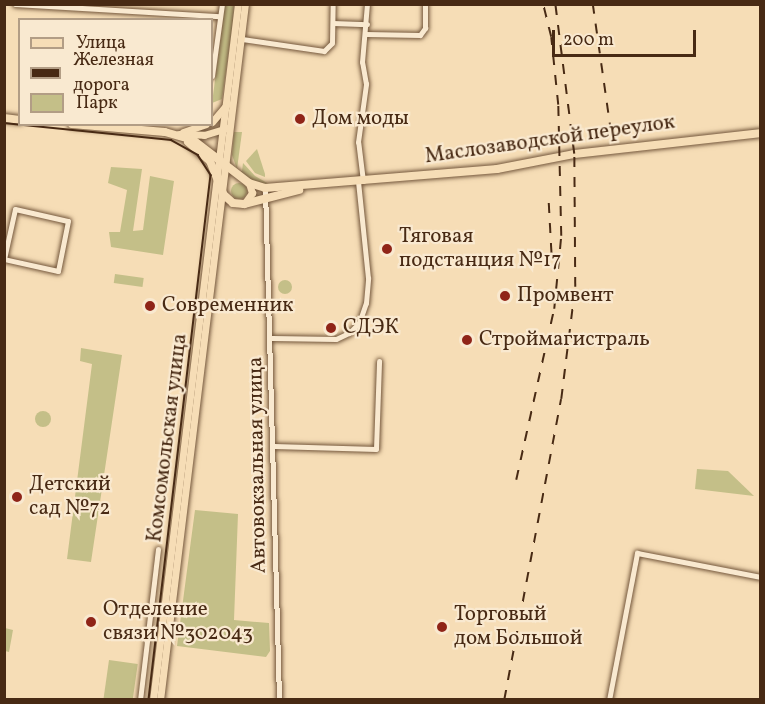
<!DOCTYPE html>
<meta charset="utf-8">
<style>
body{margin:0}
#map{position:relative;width:765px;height:704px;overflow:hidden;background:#f6ddb6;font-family:Vollkorn,serif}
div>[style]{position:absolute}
.green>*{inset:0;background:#c4bf88;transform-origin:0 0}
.round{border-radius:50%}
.roads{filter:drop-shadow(0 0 2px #74573c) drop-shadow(0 0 2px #74573c)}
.minor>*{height:5px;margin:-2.5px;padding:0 2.5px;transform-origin:2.5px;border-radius:2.5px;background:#f9e9d0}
.major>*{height:7px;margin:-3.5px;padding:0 3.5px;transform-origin:3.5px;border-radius:3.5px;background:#f6ddb6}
.highway>*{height:8px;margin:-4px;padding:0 4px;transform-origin:4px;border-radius:4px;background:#f6ddb6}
.tram>*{height:1.5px;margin:-0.75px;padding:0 0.75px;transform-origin:0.75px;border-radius:0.75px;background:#482a14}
.rail>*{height:1.5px;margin-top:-0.75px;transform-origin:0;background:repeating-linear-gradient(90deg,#482a14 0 10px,transparent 0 20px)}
.dots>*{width:16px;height:16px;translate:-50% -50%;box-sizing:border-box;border:3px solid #f9e9d0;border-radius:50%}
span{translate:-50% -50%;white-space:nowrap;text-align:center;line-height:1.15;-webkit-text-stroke:4.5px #f9e9d0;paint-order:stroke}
.poi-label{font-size:21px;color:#482a14}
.left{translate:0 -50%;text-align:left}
.street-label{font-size:21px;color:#482a14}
.frame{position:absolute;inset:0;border:6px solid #482a14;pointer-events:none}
.legend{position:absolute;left:18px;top:18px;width:195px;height:108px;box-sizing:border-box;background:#f9e9d0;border:2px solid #b29d85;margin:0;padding:8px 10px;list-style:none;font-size:18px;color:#482a14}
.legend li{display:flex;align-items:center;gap:12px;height:30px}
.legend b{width:30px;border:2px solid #b29d85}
.scale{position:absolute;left:552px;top:30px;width:144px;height:27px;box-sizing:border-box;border:3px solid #482a14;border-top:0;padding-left:8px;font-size:18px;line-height:21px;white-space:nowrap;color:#482a14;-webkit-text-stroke:4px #f9e9d0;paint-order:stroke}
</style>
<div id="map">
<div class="green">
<i style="clip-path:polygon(225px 5px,234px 5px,233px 22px,222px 99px,212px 103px)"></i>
<i style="clip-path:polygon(234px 132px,242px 132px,237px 169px,232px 155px)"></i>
<i style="clip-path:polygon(257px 149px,265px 174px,265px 177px,255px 173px,246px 161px)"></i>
<i style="clip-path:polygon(243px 163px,255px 176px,269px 184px,253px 182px,238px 171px,242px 171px)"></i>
<i style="clip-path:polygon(111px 167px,142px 169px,133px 231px,143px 230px,150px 176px,174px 181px,163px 255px,111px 247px,109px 232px,120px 232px,127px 190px,108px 183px)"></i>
<i class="round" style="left:231px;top:183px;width:16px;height:16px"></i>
<i style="left:115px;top:274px;width:29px;height:9px;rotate:8deg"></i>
<i class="round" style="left:278px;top:280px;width:14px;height:14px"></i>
<i style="clip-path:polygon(81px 348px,122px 355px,91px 562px,67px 559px,92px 364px,80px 361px)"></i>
<i class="round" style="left:35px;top:411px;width:16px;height:16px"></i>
<i style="clip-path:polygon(697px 469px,728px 471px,754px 496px,695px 489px)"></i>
<i style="clip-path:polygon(195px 510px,238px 514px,234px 620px,269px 623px,270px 651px,266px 657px,177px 646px)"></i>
<i style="clip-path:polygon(5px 628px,13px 630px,9px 652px,5px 651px)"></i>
<i style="left:109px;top:660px;width:29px;height:39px;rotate:8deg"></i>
</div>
<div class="roads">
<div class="minor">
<i style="left:15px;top:4px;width:205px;rotate:3.4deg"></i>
<i style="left:333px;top:23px;width:34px;rotate:2deg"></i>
<i style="left:366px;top:34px;width:54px;rotate:1.1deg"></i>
<i style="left:420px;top:35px;width:9px;rotate:-54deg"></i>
<i style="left:425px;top:28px;width:24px;rotate:-90deg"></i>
<i style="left:242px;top:39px;width:83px;rotate:8.3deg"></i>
<i style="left:324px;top:51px;width:11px;rotate:-45deg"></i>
<i style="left:332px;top:43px;width:39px;rotate:-89deg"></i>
<i style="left:212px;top:76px;width:73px;rotate:-82.1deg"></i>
<i style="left:363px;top:181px;width:39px;rotate:-97deg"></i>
<i style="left:358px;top:142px;width:59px;rotate:-82.1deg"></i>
<i style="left:366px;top:84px;width:22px;rotate:-100deg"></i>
<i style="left:362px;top:62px;width:58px;rotate:-85.1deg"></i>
<i style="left:265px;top:188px;width:512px;rotate:88.43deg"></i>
<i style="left:15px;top:209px;width:54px;rotate:12.8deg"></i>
<i style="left:68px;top:221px;width:51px;rotate:101.3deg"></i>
<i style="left:58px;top:271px;width:55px;rotate:-167.5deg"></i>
<i style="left:4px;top:259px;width:51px;rotate:-77.6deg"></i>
<i style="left:272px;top:338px;width:64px;rotate:0.9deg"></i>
<i style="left:336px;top:339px;width:14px;rotate:-25deg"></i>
<i style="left:349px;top:333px;width:14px;rotate:-45deg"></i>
<i style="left:359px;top:323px;width:21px;rotate:-71deg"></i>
<i style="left:366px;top:303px;width:25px;rotate:-85deg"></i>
<i style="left:368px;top:278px;width:98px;rotate:-95.9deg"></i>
<i style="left:274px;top:446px;width:102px;rotate:1.7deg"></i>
<i style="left:376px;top:449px;width:88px;rotate:-88deg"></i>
<i style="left:140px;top:700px;width:152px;rotate:-83.2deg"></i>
<i style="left:609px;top:700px;width:150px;rotate:-79.2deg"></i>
<i style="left:637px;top:553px;width:125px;rotate:11deg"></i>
</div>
<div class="major">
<i style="left:212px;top:122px;width:23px;rotate:-50deg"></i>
<i style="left:183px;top:132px;width:24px;rotate:-19deg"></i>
<i style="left:179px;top:134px;width:25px;rotate:2deg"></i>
<i style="left:204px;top:135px;width:24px;rotate:-17deg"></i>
<i style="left:244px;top:204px;width:14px;rotate:-54deg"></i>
<i style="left:252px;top:193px;width:10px;rotate:-107deg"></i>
<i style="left:153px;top:700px;width:701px;rotate:-83.04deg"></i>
<i style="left:160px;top:700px;width:701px;rotate:-83.04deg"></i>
</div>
<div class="highway">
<i style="left:4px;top:118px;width:16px;rotate:7deg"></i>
<i style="left:72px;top:124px;width:93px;rotate:4.9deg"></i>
<i style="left:165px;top:132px;width:29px;rotate:16deg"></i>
<i style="left:193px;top:140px;width:71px;rotate:37.5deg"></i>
<i style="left:249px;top:183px;width:17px;rotate:17deg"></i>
<i style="left:265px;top:188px;width:233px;rotate:-4.7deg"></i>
<i style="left:497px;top:169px;width:78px;rotate:-11deg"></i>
<i style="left:574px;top:154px;width:187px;rotate:-6.4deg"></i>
<i style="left:188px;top:142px;width:29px;rotate:41deg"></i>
<i style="left:210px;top:161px;width:35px;rotate:68deg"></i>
<i style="left:223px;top:194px;width:13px;rotate:42deg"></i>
<i style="left:233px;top:203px;width:11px;rotate:5deg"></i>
<i style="left:244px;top:204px;width:57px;rotate:-14.3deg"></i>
</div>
</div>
<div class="tram">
<i style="left:4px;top:123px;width:168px;rotate:5.8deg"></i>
<i style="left:171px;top:140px;width:31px;rotate:29deg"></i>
<i style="left:198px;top:155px;width:24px;rotate:57deg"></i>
<i style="left:211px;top:175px;width:529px;rotate:96.74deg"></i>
</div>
<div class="rail">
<i style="left:593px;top:4px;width:134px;rotate:81.9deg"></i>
<i style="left:549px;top:203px;width:55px;rotate:86.9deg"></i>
<i style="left:516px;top:480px;width:175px;rotate:-77.5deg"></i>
<i style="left:554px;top:309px;width:73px;rotate:-84.5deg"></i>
<i style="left:561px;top:236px;width:131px;rotate:-91.3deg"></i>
<i style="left:558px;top:105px;width:68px;rotate:-95.9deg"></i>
<i style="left:551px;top:37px;width:34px;rotate:-104deg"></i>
<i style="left:504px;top:700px;width:306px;rotate:-79.3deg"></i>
<i style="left:561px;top:399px;width:113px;rotate:-82.9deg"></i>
<i style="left:575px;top:287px;width:133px;rotate:-90.4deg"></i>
<i style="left:574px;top:154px;width:151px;rotate:-97.2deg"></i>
</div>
<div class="dots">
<i style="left:300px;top:119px;background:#8f2418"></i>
<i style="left:387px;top:249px;background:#8f2418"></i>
<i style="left:505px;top:296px;background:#8f2418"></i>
<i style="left:150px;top:306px;background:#8f2418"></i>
<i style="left:331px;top:328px;background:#8f2418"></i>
<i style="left:467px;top:340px;background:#8f2418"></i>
<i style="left:17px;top:497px;background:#8f2418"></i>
<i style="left:91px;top:622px;background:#8f2418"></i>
<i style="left:442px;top:627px;background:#8f2418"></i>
</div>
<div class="poi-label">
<span class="left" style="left:312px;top:119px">Дом моды</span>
<span class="left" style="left:399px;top:249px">Тяговая<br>подстанция №17</span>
<span class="left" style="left:517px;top:296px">Промвент</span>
<span class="left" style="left:162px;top:306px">Современник</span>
<span class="left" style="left:343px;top:328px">СДЭК</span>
<span class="left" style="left:479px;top:340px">Строймагистраль</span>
<span class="left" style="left:29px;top:497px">Детский<br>сад №72</span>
<span class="left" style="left:103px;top:622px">Отделение<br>связи №302043</span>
<span class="left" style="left:454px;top:627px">Торговый<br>дом Большой</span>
</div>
<div class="street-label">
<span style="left:550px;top:140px;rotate:-8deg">Маслозаводской переулок</span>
<span style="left:168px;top:438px;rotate:-83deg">Комсомольская улица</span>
<span style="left:258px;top:465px;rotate:-91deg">Автовокзальная улица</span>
</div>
<div class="frame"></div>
<ul class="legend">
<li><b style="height:8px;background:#f6ddb6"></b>Улица</li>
<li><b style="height:8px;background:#482a14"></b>Железная дорога</li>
<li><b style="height:16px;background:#c4bf88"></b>Парк</li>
</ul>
<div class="scale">200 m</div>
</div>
